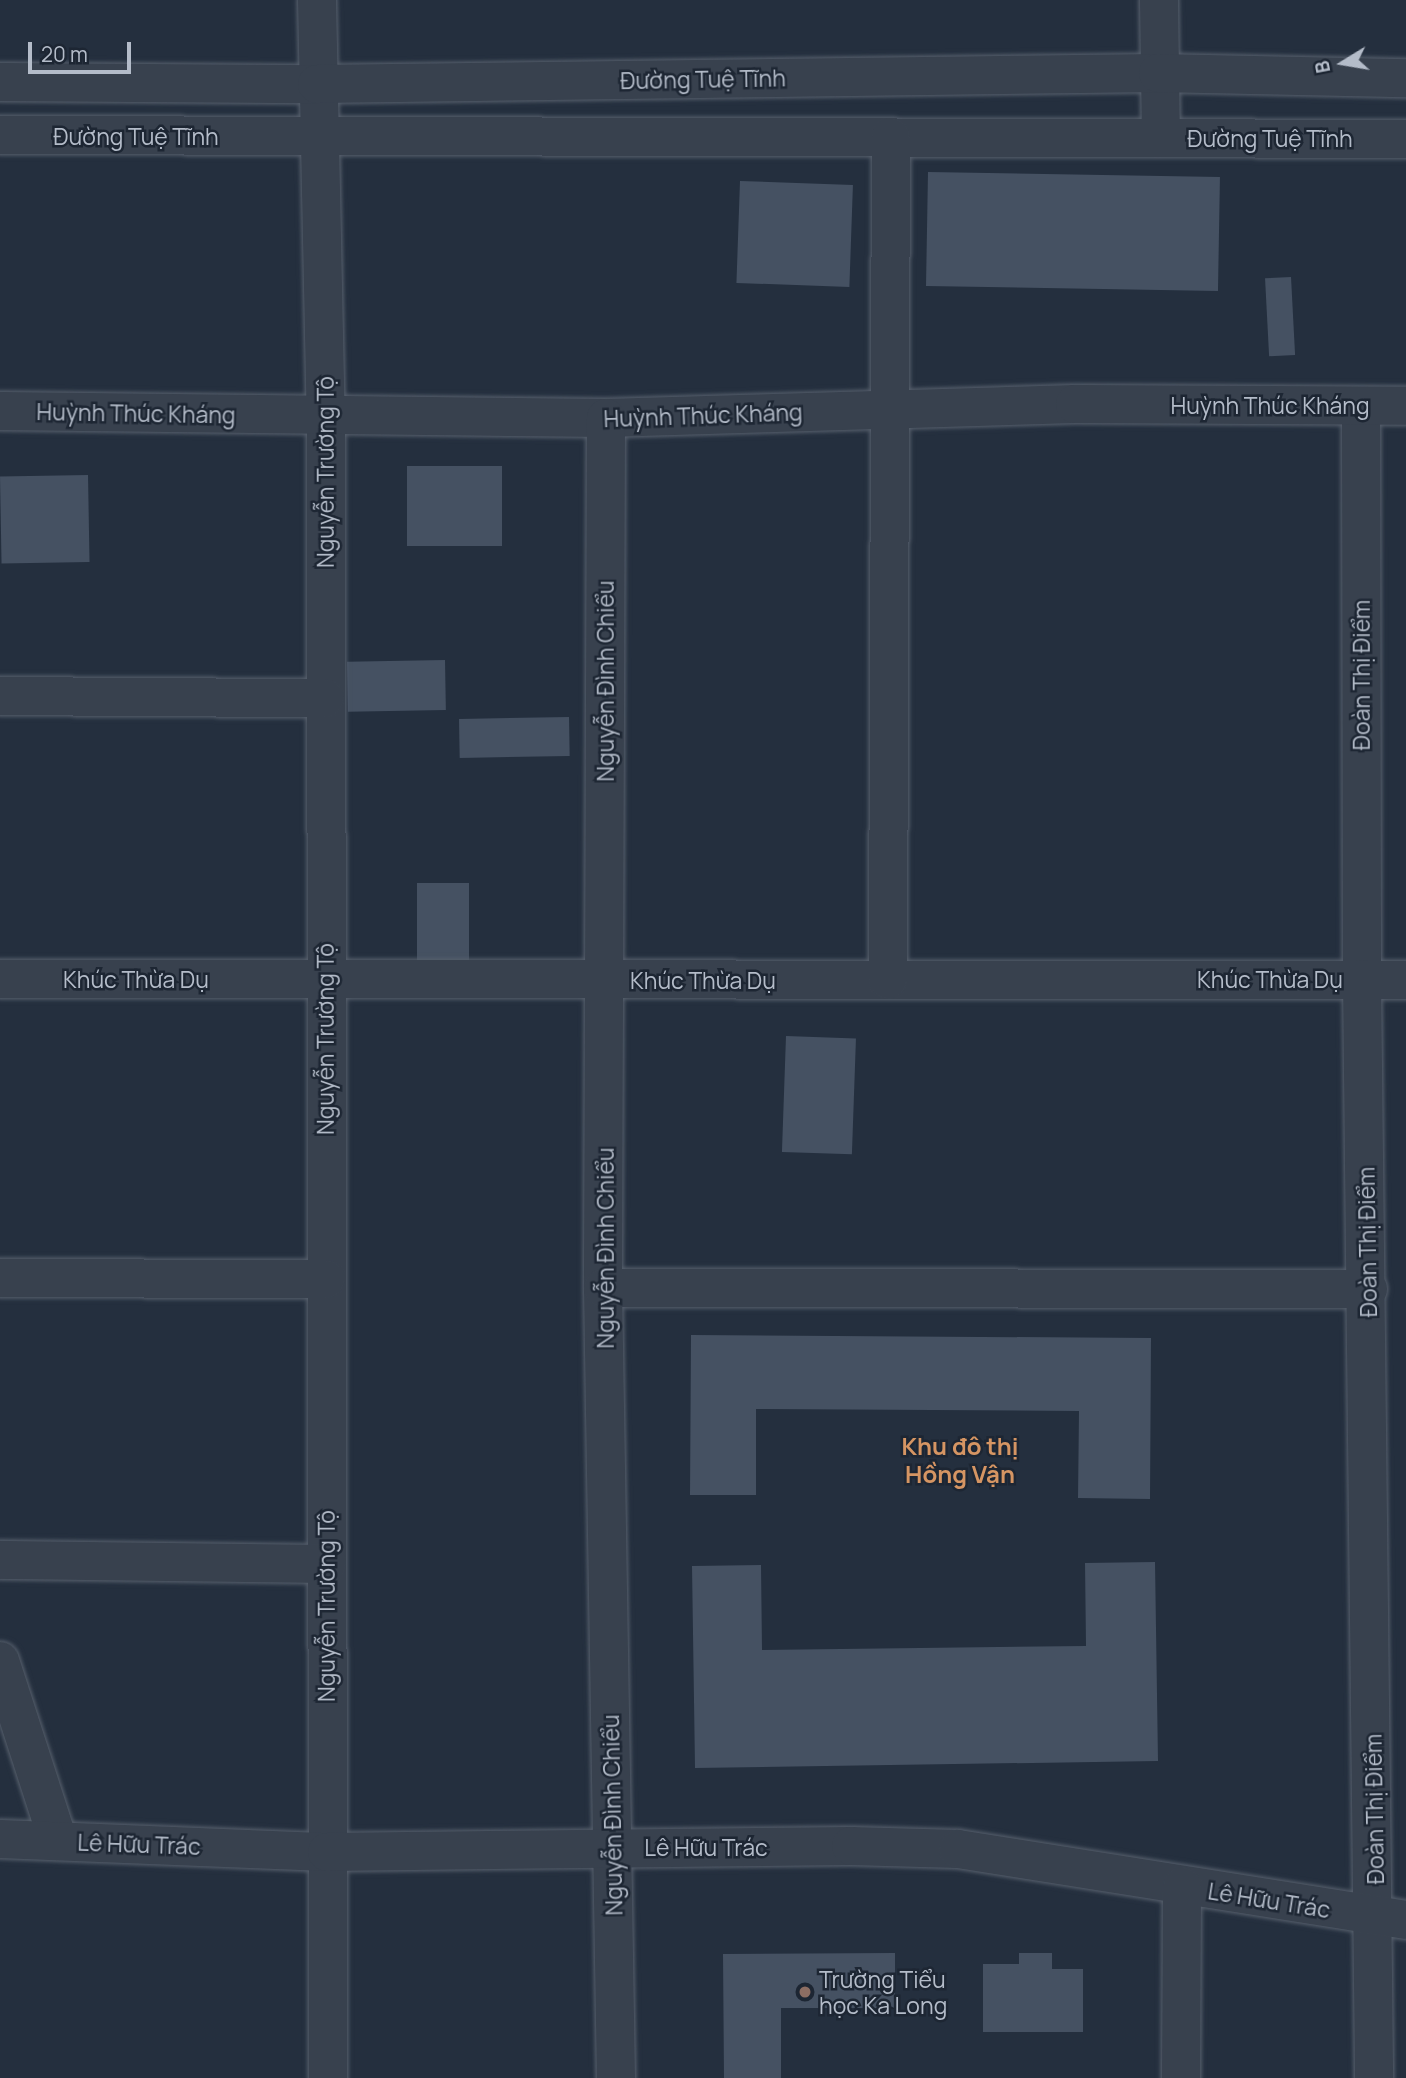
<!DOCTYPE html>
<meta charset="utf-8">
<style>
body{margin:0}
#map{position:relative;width:1406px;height:2078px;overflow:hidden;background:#242f3e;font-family:Manrope,sans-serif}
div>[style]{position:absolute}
.building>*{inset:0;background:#455162;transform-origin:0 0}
.roads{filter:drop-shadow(0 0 2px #565f6c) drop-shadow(0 0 2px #565f6c)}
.minor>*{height:38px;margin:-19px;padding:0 19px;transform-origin:19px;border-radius:19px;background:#38414e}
.dots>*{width:19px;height:19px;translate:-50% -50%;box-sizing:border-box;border:4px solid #1d2633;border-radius:50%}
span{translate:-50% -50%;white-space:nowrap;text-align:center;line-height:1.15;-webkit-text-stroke:5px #1d2633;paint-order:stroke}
.street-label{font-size:23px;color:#b4bcc9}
.poi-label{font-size:23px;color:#b4bcc9}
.left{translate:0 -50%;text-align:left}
.neighbourhood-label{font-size:24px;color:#d59563;font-weight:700}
.north{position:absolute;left:1308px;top:28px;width:70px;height:70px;-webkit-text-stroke:5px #1d2633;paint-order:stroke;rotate:259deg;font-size:19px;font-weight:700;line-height:28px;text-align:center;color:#b4bcc9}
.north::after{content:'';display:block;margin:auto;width:24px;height:32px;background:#b4bcc9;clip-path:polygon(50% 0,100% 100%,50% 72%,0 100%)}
.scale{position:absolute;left:28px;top:42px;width:103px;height:32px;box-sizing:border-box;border:4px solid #b4bcc9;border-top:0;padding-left:9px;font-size:21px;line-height:24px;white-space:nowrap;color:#b4bcc9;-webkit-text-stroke:5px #1d2633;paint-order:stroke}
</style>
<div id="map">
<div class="building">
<i style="left:928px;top:172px;width:292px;height:114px;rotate:1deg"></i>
<i style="left:740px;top:181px;width:113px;height:102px;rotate:2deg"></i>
<i style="left:1291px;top:277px;width:78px;height:26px;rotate:87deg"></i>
<i style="left:407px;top:466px;width:95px;height:80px"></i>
<i style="left:88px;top:475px;width:87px;height:88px;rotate:89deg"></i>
<i style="left:445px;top:660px;width:50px;height:98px;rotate:89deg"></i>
<i style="left:569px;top:717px;width:39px;height:110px;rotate:89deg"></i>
<i style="left:417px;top:883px;width:52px;height:81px"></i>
<i style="left:786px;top:1036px;width:70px;height:116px;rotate:2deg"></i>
<i style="clip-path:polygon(691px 1335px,1151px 1338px,1150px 1499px,1078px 1498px,1079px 1411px,756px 1409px,756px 1495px,690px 1495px)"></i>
<i style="clip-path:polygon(1155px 1562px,1158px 1761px,695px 1768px,692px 1566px,761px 1565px,762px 1650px,1086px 1646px,1085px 1563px)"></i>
<i style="clip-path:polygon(895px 1953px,895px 2008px,781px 2008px,781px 2078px,724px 2078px,723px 1954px)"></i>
<i style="clip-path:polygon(1019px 1953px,1052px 1953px,1052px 1969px,1083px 1969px,1083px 2032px,983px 2032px,983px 1964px,1019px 1964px)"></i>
</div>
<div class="roads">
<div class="minor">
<i style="left:317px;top:0;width:416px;rotate:88.8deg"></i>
<i style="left:326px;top:416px;width:1662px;rotate:89.93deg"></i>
<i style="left:1159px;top:0;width:138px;rotate:89.2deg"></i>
<i style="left:0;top:82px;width:317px;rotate:0.4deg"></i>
<i style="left:317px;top:84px;width:841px;rotate:-0.75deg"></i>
<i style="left:1158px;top:73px;width:248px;rotate:1.2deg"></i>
<i style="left:0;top:135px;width:1406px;rotate:0.16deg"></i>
<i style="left:1361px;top:406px;width:573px;rotate:89.9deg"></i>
<i style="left:1362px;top:979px;width:1099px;rotate:89.37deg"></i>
<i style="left:0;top:411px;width:606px;rotate:0.66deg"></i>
<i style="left:606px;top:418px;width:469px;rotate:-1.7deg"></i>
<i style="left:1075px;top:404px;width:331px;rotate:0.3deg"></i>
<i style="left:606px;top:418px;width:870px;rotate:90.2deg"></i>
<i style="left:603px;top:1288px;width:790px;rotate:89.06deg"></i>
<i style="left:0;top:696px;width:325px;rotate:0.4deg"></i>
<i style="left:0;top:979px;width:1406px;rotate:0.04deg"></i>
<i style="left:888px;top:980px;width:843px;rotate:-89.8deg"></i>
<i style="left:0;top:1278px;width:326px;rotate:0.2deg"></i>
<i style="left:603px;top:1288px;width:765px;rotate:0.07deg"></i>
<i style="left:0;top:1560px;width:327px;rotate:0.7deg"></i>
<i style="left:0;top:1661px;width:189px;rotate:72.1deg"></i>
<i style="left:0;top:1839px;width:327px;rotate:2.3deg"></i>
<i style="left:327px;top:1852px;width:524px;rotate:-0.66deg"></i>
<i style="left:851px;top:1846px;width:107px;rotate:1.6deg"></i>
<i style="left:958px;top:1849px;width:454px;rotate:9deg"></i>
<i style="left:1181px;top:2078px;width:192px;rotate:-89.7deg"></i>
</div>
</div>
<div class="dots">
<i style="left:805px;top:1992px;background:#8d6e63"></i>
</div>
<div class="street-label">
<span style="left:703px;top:79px;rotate:-1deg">Đường Tuệ Tĩnh</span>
<span style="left:136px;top:136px">Đường Tuệ Tĩnh</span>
<span style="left:1270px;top:138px">Đường Tuệ Tĩnh</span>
<span style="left:1270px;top:405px">Huỳnh Thúc Kháng</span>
<span style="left:136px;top:413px;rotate:1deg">Huỳnh Thúc Kháng</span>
<span style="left:703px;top:415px;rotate:-2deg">Huỳnh Thúc Kháng</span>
<span style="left:325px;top:472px;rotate:-90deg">Nguyễn Trường Tộ</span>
<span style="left:1361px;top:675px;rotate:-90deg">Đoàn Thị Điểm</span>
<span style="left:605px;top:681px;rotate:-90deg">Nguyễn Đình Chiểu</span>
<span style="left:136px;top:979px">Khúc Thừa Dụ</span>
<span style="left:1270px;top:979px">Khúc Thừa Dụ</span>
<span style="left:703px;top:980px">Khúc Thừa Dụ</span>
<span style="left:325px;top:1039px;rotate:-90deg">Nguyễn Trường Tộ</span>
<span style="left:1367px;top:1242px;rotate:-91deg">Đoàn Thị Điểm</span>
<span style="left:605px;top:1248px;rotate:-90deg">Nguyễn Đình Chiểu</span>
<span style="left:326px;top:1606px;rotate:-90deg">Nguyễn Trường Tộ</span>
<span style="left:1374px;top:1809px;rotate:-91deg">Đoàn Thị Điểm</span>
<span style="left:612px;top:1815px;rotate:-91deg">Nguyễn Đình Chiểu</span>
<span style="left:139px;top:1844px;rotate:2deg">Lê Hữu Trác</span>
<span style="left:706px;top:1847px">Lê Hữu Trác</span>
<span style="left:1269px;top:1900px;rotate:9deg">Lê Hữu Trác</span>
</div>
<div class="poi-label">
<span class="left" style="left:819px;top:1992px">Trường Tiểu<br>học Ka Long</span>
</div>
<div class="neighbourhood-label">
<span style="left:960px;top:1460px">Khu đô thị<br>Hồng Vận</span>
</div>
<div class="north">B</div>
<div class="scale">20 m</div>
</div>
